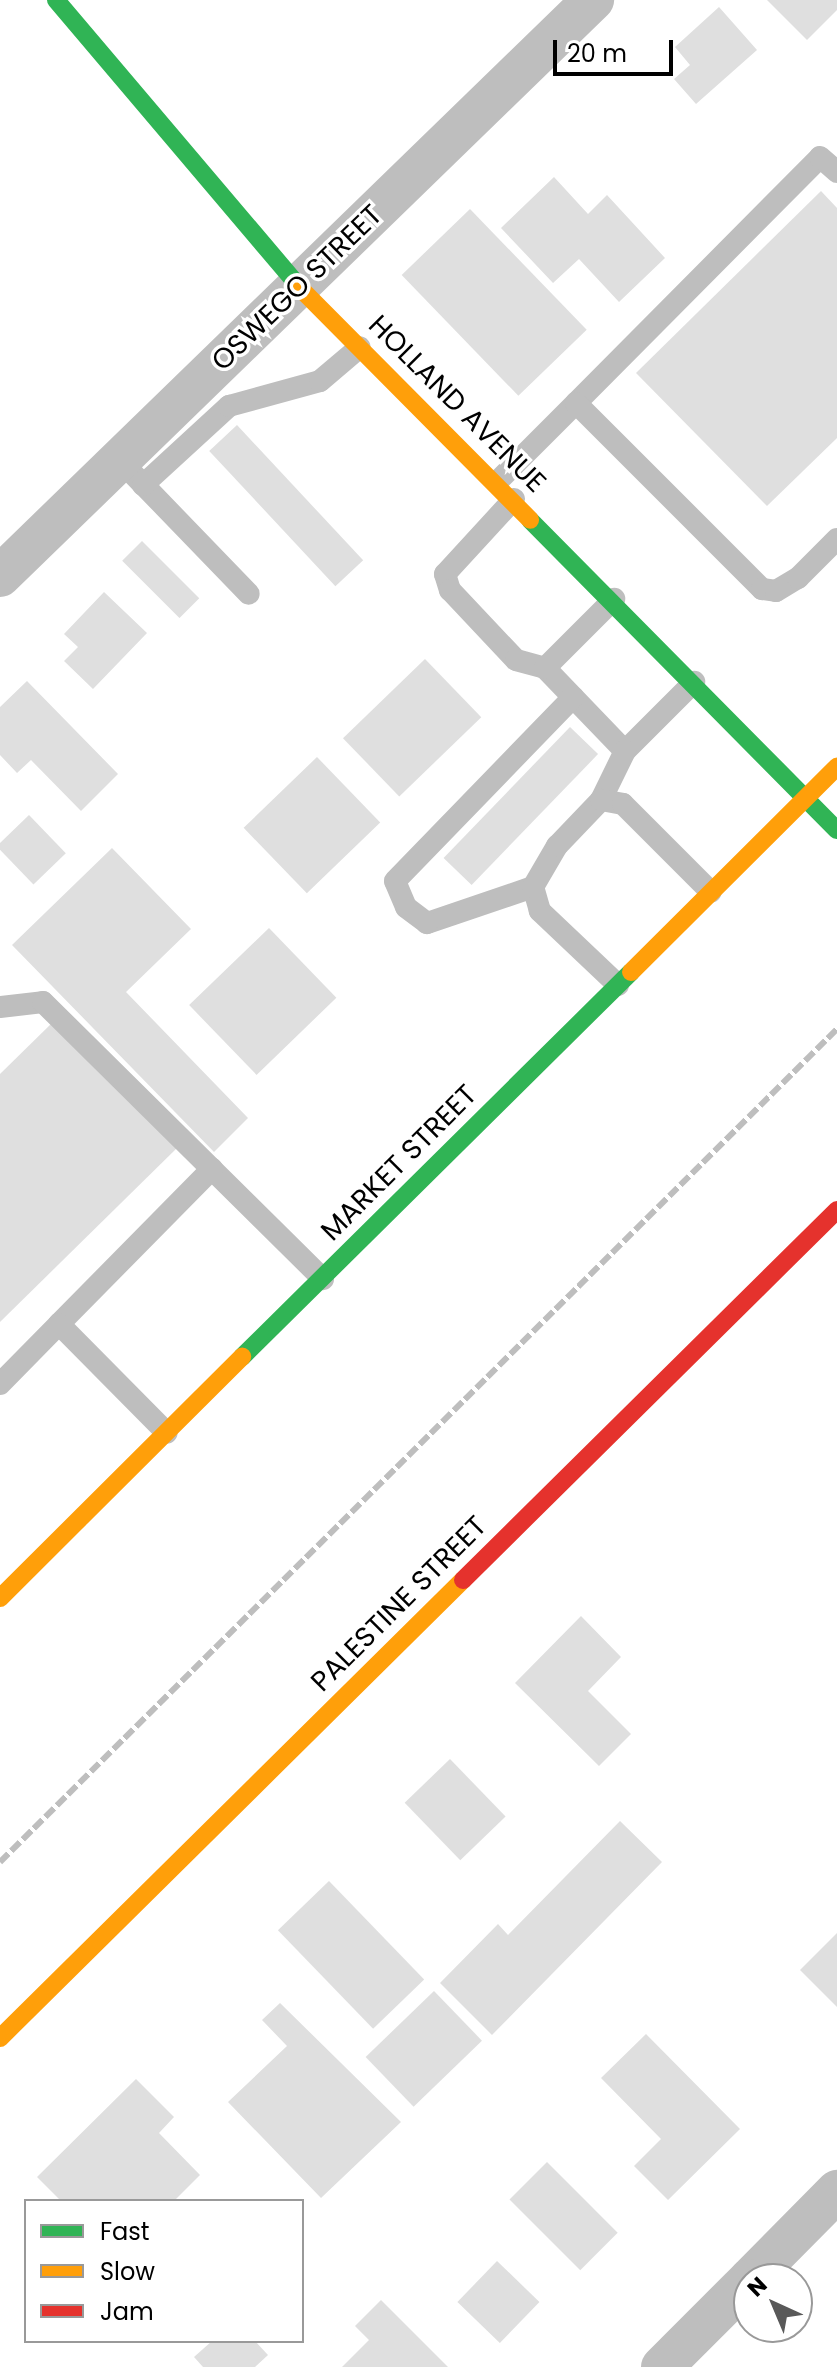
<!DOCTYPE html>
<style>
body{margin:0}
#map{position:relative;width:837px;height:2367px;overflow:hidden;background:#fff;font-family:Poppins,sans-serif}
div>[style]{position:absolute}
.building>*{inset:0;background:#dfdfdf;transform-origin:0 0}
.lane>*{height:22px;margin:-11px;padding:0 11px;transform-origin:11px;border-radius:11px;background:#bebebe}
.street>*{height:42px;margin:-21px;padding:0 21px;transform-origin:21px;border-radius:21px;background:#bebebe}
.fast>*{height:18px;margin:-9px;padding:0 9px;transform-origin:9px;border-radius:9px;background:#30b455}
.slow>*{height:18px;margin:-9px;padding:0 9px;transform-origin:9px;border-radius:9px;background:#ff9f0a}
.jam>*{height:18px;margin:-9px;padding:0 9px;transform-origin:9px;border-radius:9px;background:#e5322d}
.rail>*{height:6px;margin-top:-3px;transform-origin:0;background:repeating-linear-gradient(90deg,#bebebe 0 12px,transparent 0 16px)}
span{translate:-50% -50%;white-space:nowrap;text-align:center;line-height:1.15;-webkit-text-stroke:7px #fff;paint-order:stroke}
.street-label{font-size:28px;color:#000}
.legend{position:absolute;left:24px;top:2199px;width:280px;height:144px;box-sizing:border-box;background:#fff;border:2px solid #999;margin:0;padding:10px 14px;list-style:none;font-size:24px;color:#000}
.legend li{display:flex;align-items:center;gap:16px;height:40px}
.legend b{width:40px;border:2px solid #999}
.north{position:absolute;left:733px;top:2263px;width:80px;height:80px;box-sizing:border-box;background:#fff;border:2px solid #999;border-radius:50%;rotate:316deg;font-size:22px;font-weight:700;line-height:32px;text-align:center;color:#000}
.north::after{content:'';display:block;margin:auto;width:28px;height:36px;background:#595959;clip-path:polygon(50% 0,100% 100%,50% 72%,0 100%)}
.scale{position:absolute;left:553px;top:40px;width:120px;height:36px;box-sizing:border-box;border:4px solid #000;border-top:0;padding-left:10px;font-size:24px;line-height:28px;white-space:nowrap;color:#000;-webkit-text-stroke:6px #fff;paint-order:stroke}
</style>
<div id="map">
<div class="building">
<i style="clip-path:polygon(767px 0,837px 0,837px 10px,807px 40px)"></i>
<i style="clip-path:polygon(719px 7px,757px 50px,696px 104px,674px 79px,690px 65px,675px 47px)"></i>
<i style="clip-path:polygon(554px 177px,588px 214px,607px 195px,665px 258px,619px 302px,579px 259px,553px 283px,501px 228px)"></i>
<i style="clip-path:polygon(821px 191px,837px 208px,837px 438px,767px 506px,636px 373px)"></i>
<i style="left:470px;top:209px;width:168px;height:95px;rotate:46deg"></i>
<i style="left:237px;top:425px;width:185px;height:38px;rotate:47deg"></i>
<i style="left:142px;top:541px;width:81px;height:28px;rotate:45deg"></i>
<i style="clip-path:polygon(104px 592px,147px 633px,93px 689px,64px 661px,78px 647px,64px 634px)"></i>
<i style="left:425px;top:659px;width:81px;height:114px;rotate:46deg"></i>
<i style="clip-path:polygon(27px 681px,118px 774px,81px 811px,31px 760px,17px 773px,0 755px,0 707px)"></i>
<i style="left:570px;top:727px;width:39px;height:182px;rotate:44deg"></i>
<i style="left:317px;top:757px;width:91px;height:102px;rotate:46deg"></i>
<i style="left:29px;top:815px;width:53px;height:45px;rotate:46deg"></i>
<i style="clip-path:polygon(112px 848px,191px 929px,126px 992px,248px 1118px,214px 1152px,12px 945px)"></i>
<i style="left:269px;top:928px;width:97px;height:111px;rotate:46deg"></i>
<i style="clip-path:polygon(54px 1021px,178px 1147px,0 1322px,0 1074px)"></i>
<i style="clip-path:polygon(581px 1616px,621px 1657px,588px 1691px,631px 1734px,599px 1766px,515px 1683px)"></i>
<i style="left:450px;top:1759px;width:80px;height:63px;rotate:46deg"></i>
<i style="clip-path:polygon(620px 1821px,662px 1862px,492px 2035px,440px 1983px,498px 1924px,508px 1935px)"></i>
<i style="left:329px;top:1881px;width:137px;height:71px;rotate:46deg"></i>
<i style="clip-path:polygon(837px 1933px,837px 2007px,800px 1970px)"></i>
<i style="left:434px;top:1991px;width:69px;height:95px;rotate:46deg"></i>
<i style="clip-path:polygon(280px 2003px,401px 2122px,321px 2198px,228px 2102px,287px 2046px,262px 2020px)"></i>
<i style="clip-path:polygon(646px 2034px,740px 2129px,668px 2200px,634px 2166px,661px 2139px,601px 2078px)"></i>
<i style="clip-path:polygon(136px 2079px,174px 2117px,159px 2133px,200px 2175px,174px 2201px,61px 2201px,37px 2177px)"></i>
<i style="left:547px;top:2162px;width:100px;height:53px;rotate:45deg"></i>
<i style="left:497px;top:2261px;width:59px;height:57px;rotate:44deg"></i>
<i style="clip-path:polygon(381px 2300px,448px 2367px,342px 2367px,369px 2340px,355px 2326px)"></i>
<i style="clip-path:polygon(212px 2341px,255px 2341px,268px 2355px,255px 2367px,203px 2367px,194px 2357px)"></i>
</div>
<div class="lane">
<i style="left:576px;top:403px;width:346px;rotate:-45.2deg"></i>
<i style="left:820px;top:157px;width:23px;rotate:41deg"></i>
<i style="left:134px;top:475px;width:165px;rotate:46deg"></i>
<i style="left:497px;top:482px;width:112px;rotate:-45deg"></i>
<i style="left:576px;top:403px;width:263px;rotate:45deg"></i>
<i style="left:762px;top:589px;width:14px;rotate:8deg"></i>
<i style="left:776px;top:591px;width:26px;rotate:-31deg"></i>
<i style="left:798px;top:578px;width:55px;rotate:-45deg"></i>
<i style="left:143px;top:485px;width:117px;rotate:-42.6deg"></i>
<i style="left:229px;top:406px;width:94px;rotate:-15.4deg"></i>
<i style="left:320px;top:381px;width:52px;rotate:-40.4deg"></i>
<i style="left:514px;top:499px;width:102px;rotate:132.6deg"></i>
<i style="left:445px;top:574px;width:17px;rotate:73deg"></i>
<i style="left:450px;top:590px;width:96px;rotate:46.7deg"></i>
<i style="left:516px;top:660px;width:30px;rotate:15deg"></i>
<i style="left:545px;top:668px;width:115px;rotate:46.1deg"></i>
<i style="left:625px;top:751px;width:98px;rotate:-45deg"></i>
<i style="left:545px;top:668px;width:98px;rotate:-45deg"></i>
<i style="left:601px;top:800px;width:55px;rotate:-63.9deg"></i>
<i style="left:533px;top:887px;width:112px;rotate:161.2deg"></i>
<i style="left:427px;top:923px;width:26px;rotate:-143deg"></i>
<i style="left:406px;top:907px;width:28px;rotate:-113deg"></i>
<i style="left:395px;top:881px;width:256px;rotate:-45.9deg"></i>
<i style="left:618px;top:985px;width:108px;rotate:-136.5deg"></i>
<i style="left:540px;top:911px;width:25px;rotate:-106deg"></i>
<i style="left:533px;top:887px;width:48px;rotate:-59.7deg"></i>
<i style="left:557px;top:846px;width:64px;rotate:-46.3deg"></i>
<i style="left:601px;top:800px;width:22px;rotate:10deg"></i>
<i style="left:623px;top:804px;width:124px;rotate:45deg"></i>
<i style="left:0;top:1007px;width:43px;rotate:-6.6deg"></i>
<i style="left:43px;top:1002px;width:394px;rotate:44.7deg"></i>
<i style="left:59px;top:1324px;width:218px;rotate:-45.4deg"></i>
<i style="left:0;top:1384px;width:84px;rotate:-45.5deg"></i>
<i style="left:59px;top:1324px;width:153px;rotate:45.3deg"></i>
</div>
<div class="street">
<i style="left:0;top:576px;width:827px;rotate:-44.17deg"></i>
<i style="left:750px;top:2279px;width:124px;rotate:-45.3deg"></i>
<i style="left:662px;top:2367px;width:123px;rotate:-45deg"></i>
</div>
<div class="fast">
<i style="left:56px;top:0;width:376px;rotate:49.7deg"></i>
<i style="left:530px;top:520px;width:436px;rotate:45.3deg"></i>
<i style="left:242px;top:1357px;width:547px;rotate:-44.7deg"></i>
</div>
<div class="slow">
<i style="left:299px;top:287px;width:328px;rotate:45.2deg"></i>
<i style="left:631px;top:972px;width:291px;rotate:-44.9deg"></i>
<i style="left:0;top:1598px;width:342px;rotate:-44.9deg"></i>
<i style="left:0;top:2038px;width:651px;rotate:-44.69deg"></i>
</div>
<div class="jam">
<i style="left:463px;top:1580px;width:526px;rotate:-44.69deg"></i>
</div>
<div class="rail">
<i style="left:0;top:1862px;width:1181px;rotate:-44.86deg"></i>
</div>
<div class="street-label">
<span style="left:297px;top:288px;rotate:-44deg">OSWEGO STREET</span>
<span style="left:457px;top:404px;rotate:45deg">HOLLAND AVENUE</span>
<span style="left:399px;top:1163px;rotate:-45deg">MARKET STREET</span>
<span style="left:399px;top:1604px;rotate:-45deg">PALESTINE STREET</span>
</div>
<ul class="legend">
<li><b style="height:10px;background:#30b455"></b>Fast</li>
<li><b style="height:10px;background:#ff9f0a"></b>Slow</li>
<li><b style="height:10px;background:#e5322d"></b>Jam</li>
</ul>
<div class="north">N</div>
<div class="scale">20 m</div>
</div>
